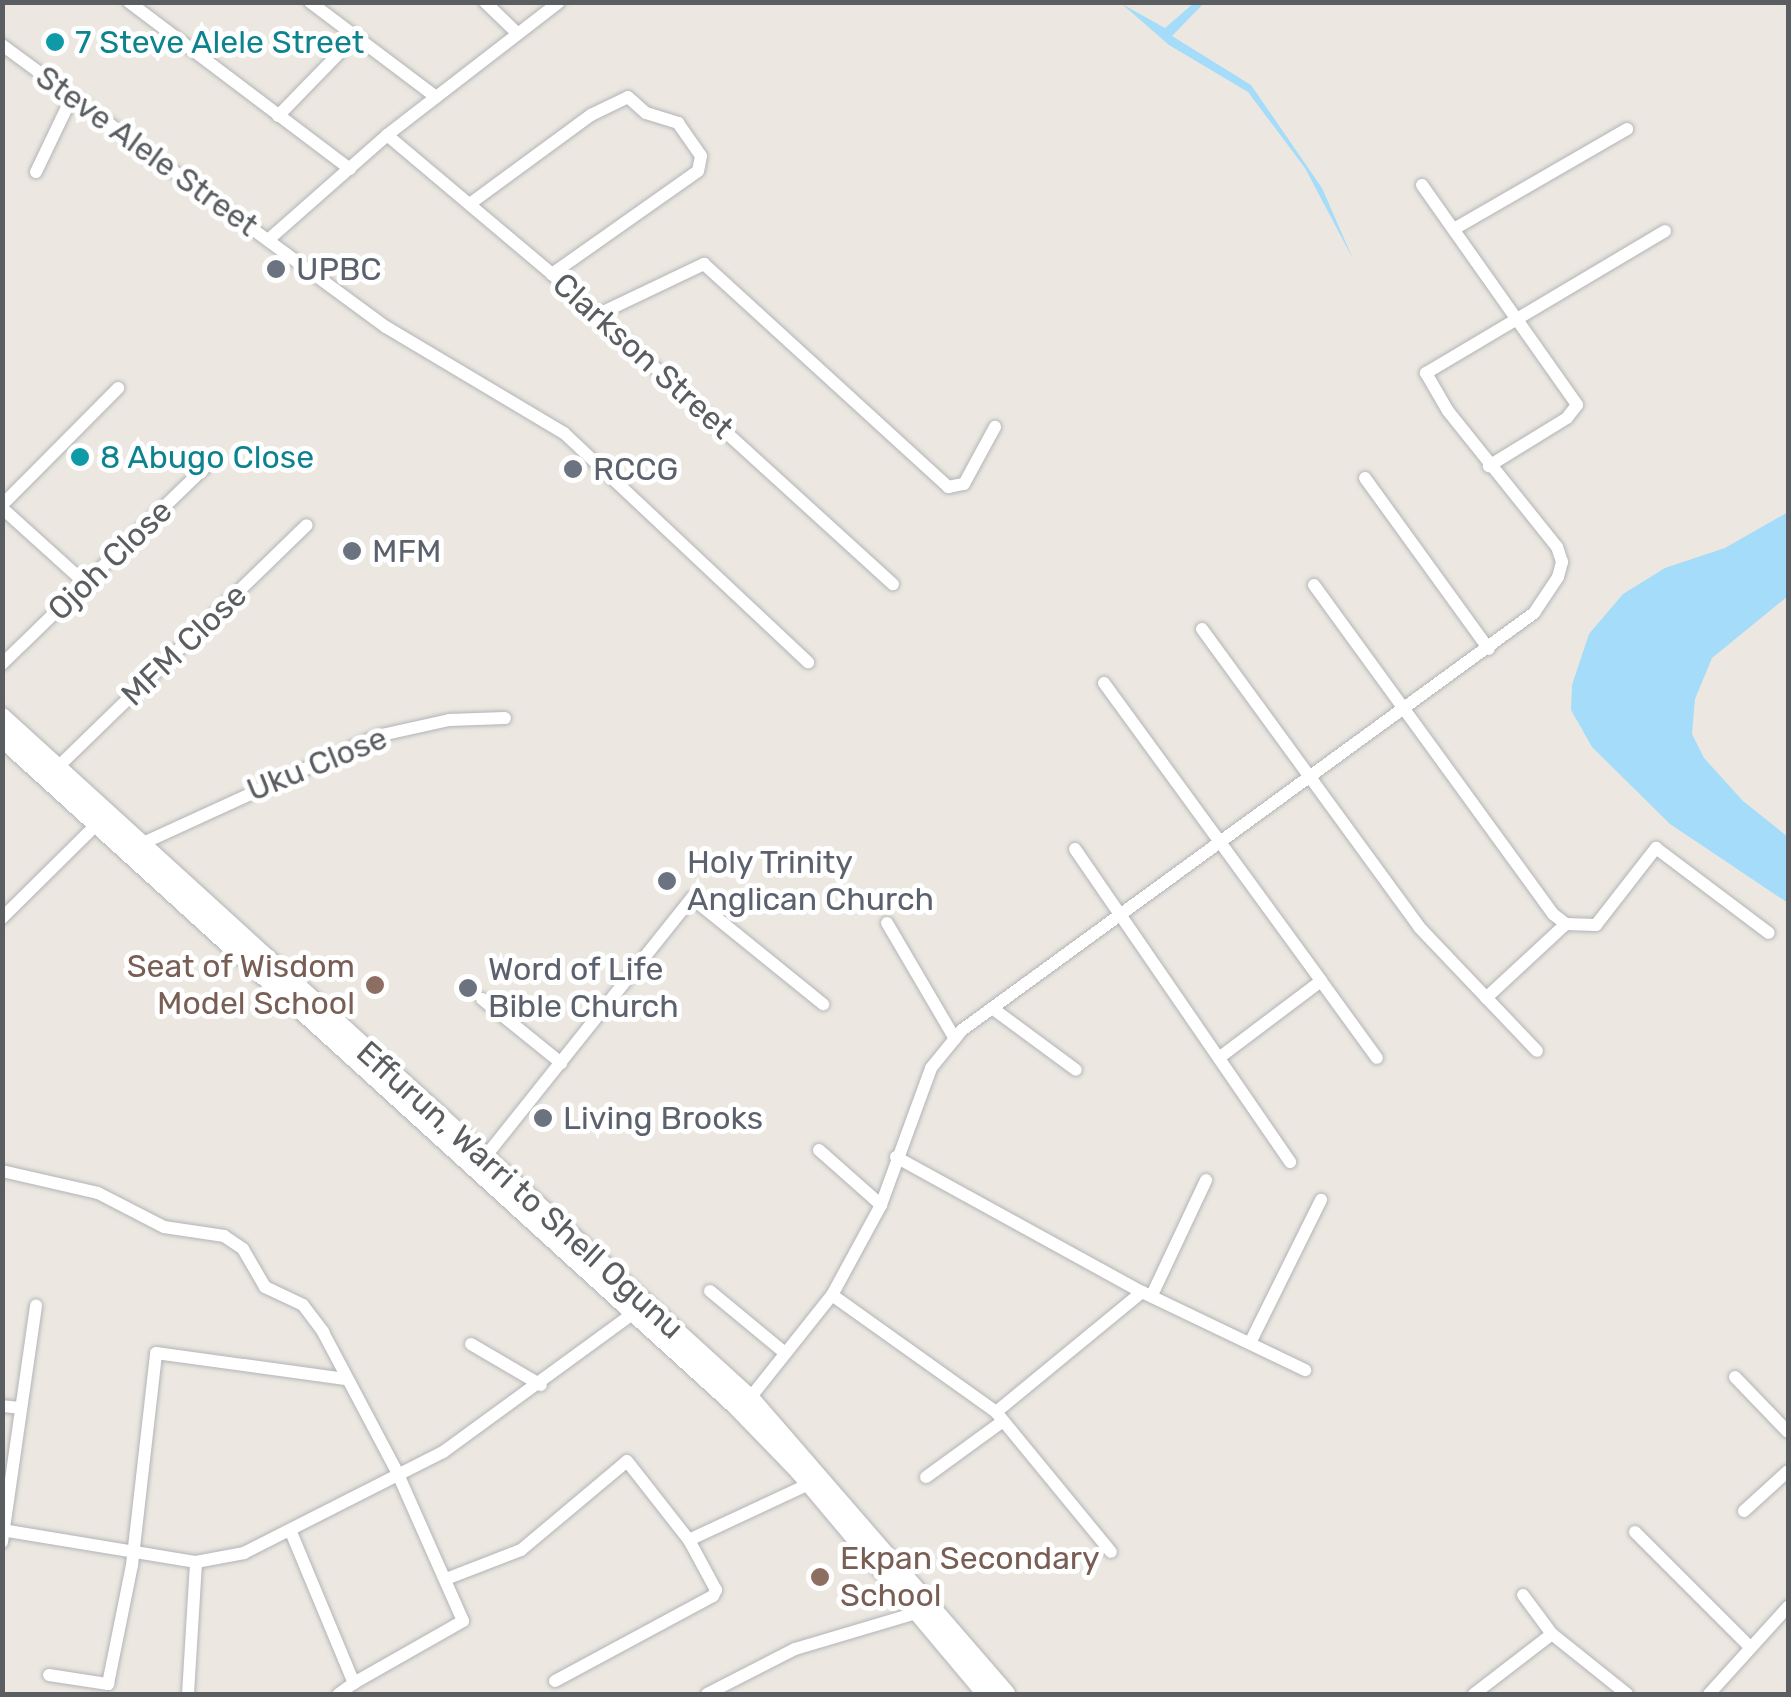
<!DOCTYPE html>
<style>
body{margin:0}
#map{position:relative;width:1791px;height:1697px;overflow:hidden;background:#ece8e1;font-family:Rubik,sans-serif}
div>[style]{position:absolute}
.water>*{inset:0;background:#a4dcf9}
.roads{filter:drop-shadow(0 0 2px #b2b4b8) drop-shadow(0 0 2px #b2b4b8)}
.minor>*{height:12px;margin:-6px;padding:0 6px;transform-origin:6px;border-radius:6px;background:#fff}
.secondary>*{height:18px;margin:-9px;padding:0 9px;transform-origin:9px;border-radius:9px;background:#fff}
.dots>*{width:28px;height:28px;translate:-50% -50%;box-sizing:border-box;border:5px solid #fff;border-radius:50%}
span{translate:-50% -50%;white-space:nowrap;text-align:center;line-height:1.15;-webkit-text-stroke:10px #fff;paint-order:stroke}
.culture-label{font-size:32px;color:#0d838f}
.left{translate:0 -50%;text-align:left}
.street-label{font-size:32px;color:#5a5e61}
.worship-label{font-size:32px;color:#5b616d}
.education-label{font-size:32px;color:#785e54}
.right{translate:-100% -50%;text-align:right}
.frame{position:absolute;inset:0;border:5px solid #5a5e61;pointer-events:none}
</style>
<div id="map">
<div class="water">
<i style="clip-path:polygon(1195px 2px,1204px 3px,1172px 36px,1251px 85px,1322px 188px,1353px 259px,1305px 168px,1248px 92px,1169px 45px,1122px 4px,1165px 28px)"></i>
<i style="clip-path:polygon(1788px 512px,1788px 596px,1712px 658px,1695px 699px,1692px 734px,1704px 758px,1743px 801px,1788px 837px,1788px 903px,1670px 824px,1592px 747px,1571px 710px,1572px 685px,1589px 634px,1623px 594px,1665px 568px,1725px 548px)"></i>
</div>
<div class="roads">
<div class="minor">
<i style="left:129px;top:2px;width:277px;rotate:37.1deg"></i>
<i style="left:310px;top:2px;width:158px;rotate:37deg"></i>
<i style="left:485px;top:2px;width:45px;rotate:44.1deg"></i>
<i style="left:2px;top:45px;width:476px;rotate:36.3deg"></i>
<i style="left:386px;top:327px;width:207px;rotate:30.8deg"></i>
<i style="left:564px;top:433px;width:335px;rotate:43.2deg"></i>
<i style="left:278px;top:116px;width:96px;rotate:-45.8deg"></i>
<i style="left:387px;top:135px;width:216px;rotate:40.1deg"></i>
<i style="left:552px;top:274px;width:461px;rotate:42.3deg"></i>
<i style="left:36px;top:172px;width:83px;rotate:-64.4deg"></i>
<i style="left:1422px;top:185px;width:269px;rotate:54.8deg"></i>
<i style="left:1577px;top:405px;width:16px;rotate:128deg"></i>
<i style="left:1567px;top:418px;width:92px;rotate:148.4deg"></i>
<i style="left:471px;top:203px;width:149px;rotate:-36.3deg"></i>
<i style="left:591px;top:115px;width:41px;rotate:-25.9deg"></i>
<i style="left:628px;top:97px;width:24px;rotate:42deg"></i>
<i style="left:646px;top:113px;width:34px;rotate:17deg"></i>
<i style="left:678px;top:123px;width:40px;rotate:55.1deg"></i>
<i style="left:701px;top:156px;width:15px;rotate:101deg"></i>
<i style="left:698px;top:171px;width:179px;rotate:144.8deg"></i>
<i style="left:1454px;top:229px;width:200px;rotate:-30deg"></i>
<i style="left:268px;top:240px;width:159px;rotate:-41.4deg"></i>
<i style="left:387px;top:135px;width:217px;rotate:-37.7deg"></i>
<i style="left:597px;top:315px;width:119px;rotate:-25.5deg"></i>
<i style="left:704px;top:264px;width:331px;rotate:42.4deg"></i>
<i style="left:948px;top:487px;width:16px;rotate:-11deg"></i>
<i style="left:964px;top:484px;width:65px;rotate:-61.5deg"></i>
<i style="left:1365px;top:478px;width:211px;rotate:54.1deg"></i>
<i style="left:2px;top:505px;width:165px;rotate:-45.2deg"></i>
<i style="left:2px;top:508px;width:113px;rotate:42.1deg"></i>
<i style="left:1314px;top:585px;width:407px;rotate:54deg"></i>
<i style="left:1553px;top:914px;width:16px;rotate:38deg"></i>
<i style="left:1566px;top:924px;width:30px;rotate:2deg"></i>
<i style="left:1596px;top:925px;width:98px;rotate:-52.1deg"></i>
<i style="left:1656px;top:848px;width:141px;rotate:37deg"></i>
<i style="left:1202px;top:629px;width:369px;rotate:53.9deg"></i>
<i style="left:1419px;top:927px;width:171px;rotate:46.4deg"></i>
<i style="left:2px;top:664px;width:299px;rotate:-44.1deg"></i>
<i style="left:1104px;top:683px;width:369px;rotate:53.9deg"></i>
<i style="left:1321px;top:981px;width:128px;rotate:143deg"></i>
<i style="left:60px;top:765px;width:344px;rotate:-44.2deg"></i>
<i style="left:139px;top:845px;width:262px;rotate:-24.6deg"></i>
<i style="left:377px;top:736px;width:74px;rotate:-12.5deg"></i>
<i style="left:449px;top:720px;width:56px;rotate:-2deg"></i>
<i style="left:1075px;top:849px;width:380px;rotate:55.5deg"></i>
<i style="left:2px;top:918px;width:134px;rotate:-44.7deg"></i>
<i style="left:887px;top:923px;width:134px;rotate:59.6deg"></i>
<i style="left:1321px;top:981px;width:95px;rotate:54deg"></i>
<i style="left:1486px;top:998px;width:109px;rotate:-42.8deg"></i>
<i style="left:482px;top:999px;width:102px;rotate:39deg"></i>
<i style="left:992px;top:1008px;width:104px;rotate:36.4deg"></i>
<i style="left:819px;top:1150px;width:83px;rotate:41.6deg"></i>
<i style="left:485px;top:1157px;width:332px;rotate:-51.4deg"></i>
<i style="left:692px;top:898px;width:169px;rotate:39deg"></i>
<i style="left:896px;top:1157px;width:281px;rotate:28.8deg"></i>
<i style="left:1142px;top:1292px;width:181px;rotate:25.6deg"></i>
<i style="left:2px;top:1171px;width:98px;rotate:12.9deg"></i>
<i style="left:98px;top:1193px;width:74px;rotate:27.3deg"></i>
<i style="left:164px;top:1227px;width:61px;rotate:8.5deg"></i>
<i style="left:224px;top:1236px;width:23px;rotate:34deg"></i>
<i style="left:243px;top:1249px;width:44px;rotate:59.9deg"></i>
<i style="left:265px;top:1287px;width:42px;rotate:25.3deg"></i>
<i style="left:303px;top:1305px;width:34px;rotate:53deg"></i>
<i style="left:323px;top:1332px;width:158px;rotate:62.1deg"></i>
<i style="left:397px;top:1472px;width:163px;rotate:66.1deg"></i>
<i style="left:463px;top:1621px;width:125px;rotate:150.4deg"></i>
<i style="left:710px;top:1291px;width:97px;rotate:39.6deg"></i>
<i style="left:832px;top:1295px;width:201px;rotate:35.5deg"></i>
<i style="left:996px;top:1412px;width:181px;rotate:50.6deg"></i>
<i style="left:1152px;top:1295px;width:127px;rotate:-64.8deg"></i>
<i style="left:1250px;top:1343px;width:160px;rotate:-63.6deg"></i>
<i style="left:471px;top:1344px;width:81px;rotate:30.4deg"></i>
<i style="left:1735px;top:1377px;width:76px;rotate:46.1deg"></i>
<i style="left:750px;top:1398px;width:132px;rotate:-51.5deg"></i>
<i style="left:832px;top:1295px;width:102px;rotate:-61.4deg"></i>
<i style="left:881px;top:1205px;width:146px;rotate:-69.9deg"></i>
<i style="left:931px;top:1068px;width:49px;rotate:-50.8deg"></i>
<i style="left:962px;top:1030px;width:708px;rotate:-36.09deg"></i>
<i style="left:1534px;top:613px;width:43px;rotate:-56.3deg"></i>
<i style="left:1558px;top:577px;width:16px;rotate:-75deg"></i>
<i style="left:1562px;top:562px;width:16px;rotate:-108deg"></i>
<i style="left:1557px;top:547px;width:174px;rotate:-128.7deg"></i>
<i style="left:1448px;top:411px;width:44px;rotate:-120.1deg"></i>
<i style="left:1426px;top:373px;width:278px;rotate:-30.7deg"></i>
<i style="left:2px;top:1406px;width:19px;rotate:6deg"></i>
<i style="left:996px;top:1412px;width:189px;rotate:-39.4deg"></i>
<i style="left:926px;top:1477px;width:95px;rotate:-36deg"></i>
<i style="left:1744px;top:1511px;width:59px;rotate:-42.3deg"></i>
<i style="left:2px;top:1530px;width:197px;rotate:9.4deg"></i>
<i style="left:196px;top:1562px;width:49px;rotate:-10.6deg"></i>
<i style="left:244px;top:1553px;width:223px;rotate:-26.9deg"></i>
<i style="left:443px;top:1452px;width:234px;rotate:-36.1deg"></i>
<i style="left:291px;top:1532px;width:164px;rotate:67.4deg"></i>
<i style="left:354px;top:1683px;width:19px;rotate:144deg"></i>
<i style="left:1635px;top:1532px;width:163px;rotate:45deg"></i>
<i style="left:2px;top:1542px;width:239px;rotate:-81.8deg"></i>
<i style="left:446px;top:1579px;width:80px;rotate:-21.1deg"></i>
<i style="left:521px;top:1550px;width:138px;rotate:-40deg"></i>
<i style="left:627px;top:1461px;width:100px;rotate:51.9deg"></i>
<i style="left:1523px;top:1595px;width:49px;rotate:53.4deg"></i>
<i style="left:1552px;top:1634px;width:96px;rotate:38.7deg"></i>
<i style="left:49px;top:1675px;width:60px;rotate:8.7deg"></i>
<i style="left:108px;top:1684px;width:121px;rotate:-78.6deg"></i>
<i style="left:132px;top:1565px;width:213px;rotate:-83.5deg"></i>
<i style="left:156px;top:1353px;width:193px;rotate:7.8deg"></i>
<i style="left:555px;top:1681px;width:179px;rotate:-28.3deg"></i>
<i style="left:713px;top:1596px;width:7px;rotate:-63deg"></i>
<i style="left:716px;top:1590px;width:57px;rotate:-118.4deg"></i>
<i style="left:689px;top:1540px;width:132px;rotate:-25deg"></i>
<i style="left:188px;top:1694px;width:132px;rotate:-86.5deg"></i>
<i style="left:707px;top:1694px;width:99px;rotate:-27.1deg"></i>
<i style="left:795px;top:1649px;width:130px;rotate:-16.5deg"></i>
<i style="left:1474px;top:1694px;width:98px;rotate:-37.6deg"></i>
<i style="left:1709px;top:1694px;width:118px;rotate:-47.8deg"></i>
</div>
<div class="secondary">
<i style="left:2px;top:717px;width:1012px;rotate:42.32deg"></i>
<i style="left:750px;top:1398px;width:391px;rotate:49.1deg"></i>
<i style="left:2px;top:738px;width:991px;rotate:42.3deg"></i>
<i style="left:735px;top:1405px;width:92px;rotate:45.9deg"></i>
<i style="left:799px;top:1471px;width:291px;rotate:50deg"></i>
</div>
</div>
<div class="dots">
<i style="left:55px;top:42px;background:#0f9aa8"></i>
<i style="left:276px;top:269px;background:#6b7280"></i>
<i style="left:80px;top:457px;background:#0f9aa8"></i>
<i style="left:573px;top:469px;background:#6b7280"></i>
<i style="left:352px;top:551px;background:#6b7280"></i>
<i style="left:667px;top:881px;background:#6b7280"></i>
<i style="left:375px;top:985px;background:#8d6e63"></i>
<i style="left:468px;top:988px;background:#6b7280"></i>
<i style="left:543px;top:1118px;background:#6b7280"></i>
<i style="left:820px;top:1577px;background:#8d6e63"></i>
</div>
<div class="culture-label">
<span class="left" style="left:75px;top:42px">7 Steve Alele Street</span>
<span class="left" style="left:100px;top:457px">8 Abugo Close</span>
</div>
<div class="street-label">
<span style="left:147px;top:151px;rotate:36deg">Steve Alele Street</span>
<span style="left:643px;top:356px;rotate:42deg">Clarkson Street</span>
<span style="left:110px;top:560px;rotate:-44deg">Ojoh Close</span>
<span style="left:184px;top:645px;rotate:-44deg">MFM Close</span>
<span style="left:317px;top:764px;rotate:-22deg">Uku Close</span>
<span style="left:520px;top:1190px;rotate:42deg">Effurun, Warri to Shell Ogunu</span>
</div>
<div class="worship-label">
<span class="left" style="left:296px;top:269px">UPBC</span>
<span class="left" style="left:593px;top:469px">RCCG</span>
<span class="left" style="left:372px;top:551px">MFM</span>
<span class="left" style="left:687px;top:881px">Holy Trinity<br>Anglican Church</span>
<span class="left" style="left:488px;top:988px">Word of Life<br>Bible Church</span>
<span class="left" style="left:563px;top:1118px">Living Brooks</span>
</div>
<div class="education-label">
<span class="right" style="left:355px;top:985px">Seat of Wisdom<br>Model School</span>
<span class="left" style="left:840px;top:1577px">Ekpan Secondary<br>School</span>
</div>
<div class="frame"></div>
</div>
